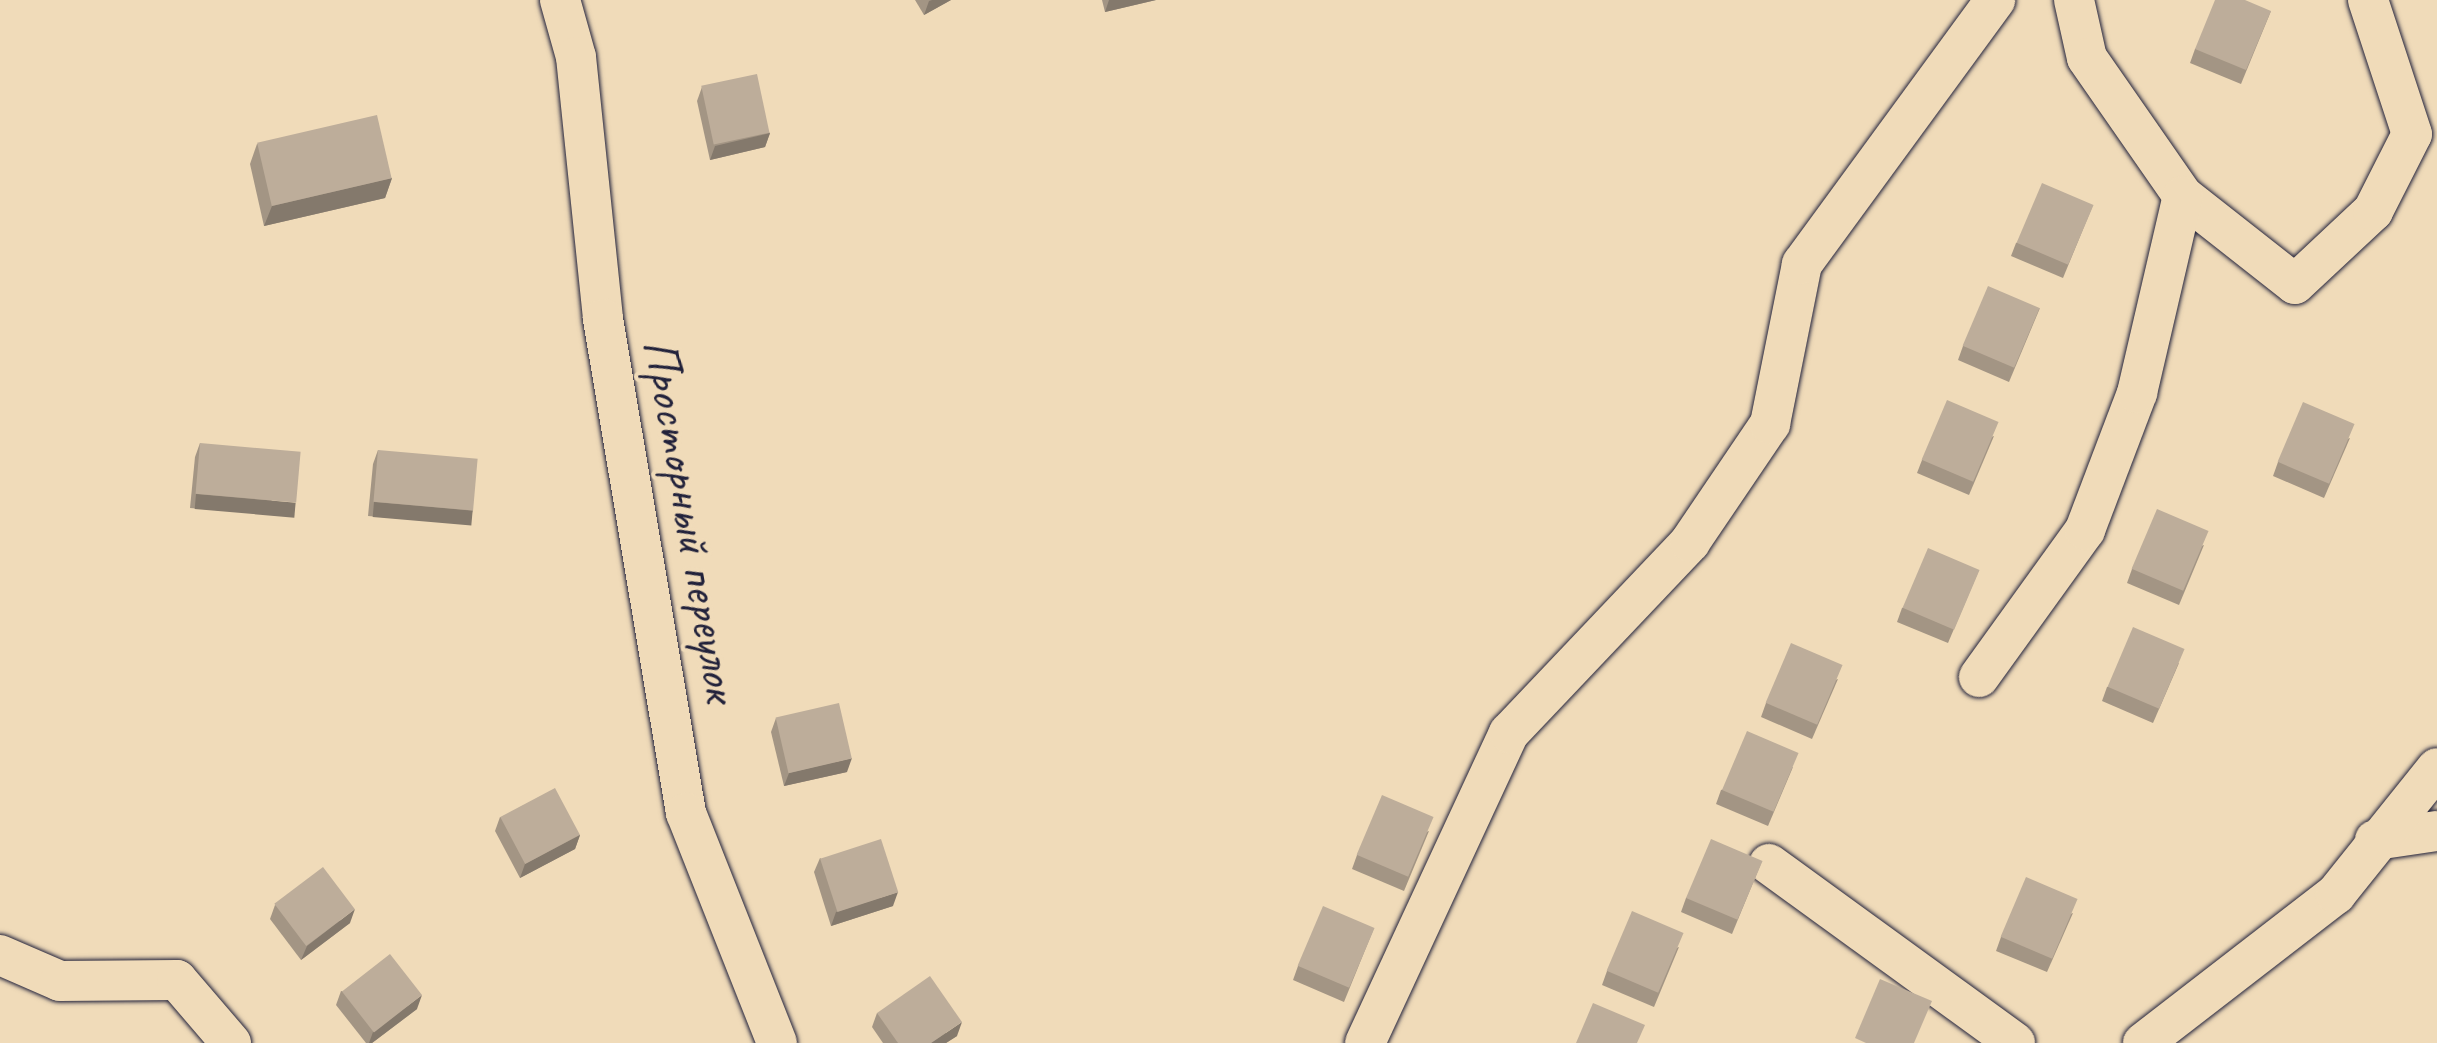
<!DOCTYPE html>
<meta charset="utf-8">
<style>
body{margin:0}
#map{position:relative;width:2437px;height:1043px;overflow:hidden;background:#f0dbb9;font-family:Caveat,sans-serif}
div>[style]{position:absolute}
.roads{filter:drop-shadow(0 0 2px #22223b) drop-shadow(0 0 2px #22223b)}
.minor>*{height:40px;margin:-20px;padding:0 20px;transform-origin:20px;border-radius:20px;background:#f0dbb9}
.wall>*{inset:0;background:#a39584}
.shaded-wall>*{inset:0;background:#84796c;transform-origin:0 0}
.building>*{inset:0;background:#bdad9a;transform-origin:0 0}
span{translate:-50% -50%;white-space:nowrap;text-align:center;line-height:1.15;-webkit-text-stroke:8px #f0dbb9;paint-order:stroke}
.street-label{font-size:50px;color:#22223b}
</style>
<div id="map">
<div class="roads">
<div class="minor">
<i style="left:560px;top:0;width:59px;rotate:74.3deg"></i>
<i style="left:576px;top:57px;width:263px;rotate:84.1deg"></i>
<i style="left:603px;top:319px;width:501px;rotate:80.46deg"></i>
<i style="left:686px;top:813px;width:247px;rotate:68.4deg"></i>
<i style="left:2074px;top:0;width:59px;rotate:77.4deg"></i>
<i style="left:2087px;top:58px;width:168px;rotate:55.2deg"></i>
<i style="left:2183px;top:196px;width:142px;rotate:38.2deg"></i>
<i style="left:2295px;top:284px;width:107px;rotate:-43.1deg"></i>
<i style="left:2373px;top:211px;width:86px;rotate:-63.1deg"></i>
<i style="left:2412px;top:134px;width:141px;rotate:-108.2deg"></i>
<i style="left:1979px;top:677px;width:181px;rotate:-54.2deg"></i>
<i style="left:2085px;top:530px;width:147px;rotate:-69.2deg"></i>
<i style="left:2137px;top:393px;width:202px;rotate:-76.9deg"></i>
<i style="left:2375px;top:840px;width:63px;rotate:-8.3deg"></i>
<i style="left:1769px;top:864px;width:304px;rotate:36deg"></i>
<i style="left:0;top:955px;width:65px;rotate:23.4deg"></i>
<i style="left:60px;top:981px;width:117px;rotate:-0.5deg"></i>
<i style="left:177px;top:980px;width:83px;rotate:49.4deg"></i>
<i style="left:1365px;top:1043px;width:342px;rotate:-65.1deg"></i>
<i style="left:1509px;top:733px;width:263px;rotate:-46.5deg"></i>
<i style="left:1690px;top:542px;width:143px;rotate:-55.9deg"></i>
<i style="left:1770px;top:424px;width:163px;rotate:-78.7deg"></i>
<i style="left:1802px;top:264px;width:327px;rotate:-53.8deg"></i>
<i style="left:2143px;top:1043px;width:244px;rotate:-37.7deg"></i>
<i style="left:2336px;top:894px;width:161px;rotate:-51.3deg"></i>
</div>
</div>
<div class="wall">
<i style="clip-path:polygon(915px 0,951px 0,924px 15px)"></i>
<i style="clip-path:polygon(1102px 0,1156px 0,1105px 12px)"></i>
<i style="clip-path:polygon(2271px 11px,2241px 84px,2190px 63px,2195px 49px)"></i>
<i style="clip-path:polygon(702px 87px,770px 133px,765px 147px,710px 160px,697px 101px)"></i>
<i style="clip-path:polygon(257px 144px,392px 178px,385px 198px,264px 226px,250px 164px)"></i>
<i style="clip-path:polygon(2093px 205px,2063px 278px,2011px 256px,2016px 243px)"></i>
<i style="clip-path:polygon(2040px 308px,2009px 382px,1958px 360px,1963px 346px)"></i>
<i style="clip-path:polygon(1994px 436px,1969px 495px,1917px 473px,1922px 460px)"></i>
<i style="clip-path:polygon(2350px 438px,2324px 498px,2273px 476px,2278px 462px)"></i>
<i style="clip-path:polygon(200px 443px,291px 516px,190px 508px,195px 457px)"></i>
<i style="clip-path:polygon(378px 450px,473px 510px,468px 524px,368px 516px,373px 464px)"></i>
<i style="clip-path:polygon(2204px 545px,2179px 605px,2127px 583px,2132px 569px)"></i>
<i style="clip-path:polygon(1979px 570px,1948px 643px,1897px 622px,1902px 608px)"></i>
<i style="clip-path:polygon(2179px 663px,2153px 723px,2102px 701px,2107px 687px)"></i>
<i style="clip-path:polygon(1838px 679px,1812px 739px,1761px 717px,1766px 703px)"></i>
<i style="clip-path:polygon(776px 718px,847px 772px,784px 786px,771px 732px)"></i>
<i style="clip-path:polygon(1793px 767px,1768px 826px,1716px 804px,1721px 790px)"></i>
<i style="clip-path:polygon(500px 817px,580px 835px,575px 849px,520px 878px,495px 831px)"></i>
<i style="clip-path:polygon(1429px 831px,1404px 891px,1352px 869px,1357px 855px)"></i>
<i style="clip-path:polygon(820px 858px,893px 906px,831px 926px,814px 872px)"></i>
<i style="clip-path:polygon(1762px 861px,1732px 934px,1681px 912px,1686px 898px)"></i>
<i style="clip-path:polygon(275px 905px,350px 923px,301px 960px,270px 919px)"></i>
<i style="clip-path:polygon(2073px 913px,2047px 972px,1996px 951px,2001px 937px)"></i>
<i style="clip-path:polygon(1374px 928px,1344px 1002px,1293px 980px,1298px 966px)"></i>
<i style="clip-path:polygon(1679px 947px,1654px 1007px,1602px 985px,1607px 971px)"></i>
<i style="clip-path:polygon(341px 991px,417px 1009px,372px 1043px,366px 1043px,336px 1005px)"></i>
<i style="clip-path:polygon(877px 1013px,957px 1036px,946px 1043px,883px 1043px,872px 1027px)"></i>
</div>
<div class="shaded-wall">
<i style="clip-path:polygon(932px 0,951px 0,924px 15px,929px 1px)"></i>
<i style="clip-path:polygon(1109px 0,1156px 0,1105px 12px)"></i>
<i style="clip-path:polygon(770px 133px,765px 147px,710px 160px,715px 146px)"></i>
<i style="clip-path:polygon(392px 178px,385px 198px,264px 226px,272px 206px)"></i>
<i style="left:196px;top:494px;width:100px;height:15px;rotate:5deg"></i>
<i style="left:374px;top:502px;width:99px;height:15px;rotate:5deg"></i>
<i style="clip-path:polygon(852px 758px,847px 772px,784px 786px,789px 773px)"></i>
<i style="clip-path:polygon(580px 835px,575px 849px,520px 878px,525px 864px)"></i>
<i style="clip-path:polygon(898px 892px,893px 906px,831px 926px,836px 912px)"></i>
<i style="clip-path:polygon(355px 909px,350px 923px,301px 960px,307px 946px)"></i>
<i style="clip-path:polygon(422px 995px,417px 1009px,372px 1043px,369px 1043px,373px 1032px)"></i>
<i style="clip-path:polygon(962px 1022px,957px 1036px,946px 1043px,931px 1043px)"></i>
</div>
<div class="building">
<i style="clip-path:polygon(2215px 0,2245px 0,2271px 11px,2246px 70px,2195px 49px)"></i>
<i style="left:757px;top:74px;width:60px;height:57px;rotate:78deg"></i>
<i style="left:377px;top:115px;width:65px;height:123px;rotate:77deg"></i>
<i style="left:2042px;top:183px;width:56px;height:65px;rotate:23deg"></i>
<i style="left:1988px;top:286px;width:56px;height:65px;rotate:23deg"></i>
<i style="left:1947px;top:400px;width:56px;height:65px;rotate:23deg"></i>
<i style="left:2303px;top:402px;width:56px;height:65px;rotate:23deg"></i>
<i style="left:200px;top:443px;width:101px;height:51px;rotate:5deg"></i>
<i style="left:378px;top:450px;width:100px;height:52px;rotate:5deg"></i>
<i style="left:2157px;top:509px;width:56px;height:65px;rotate:23deg"></i>
<i style="left:1928px;top:548px;width:56px;height:65px;rotate:23deg"></i>
<i style="left:2133px;top:627px;width:56px;height:65px;rotate:23deg"></i>
<i style="left:1791px;top:643px;width:56px;height:65px;rotate:23deg"></i>
<i style="left:839px;top:703px;width:57px;height:65px;rotate:77deg"></i>
<i style="left:1747px;top:731px;width:56px;height:64px;rotate:23deg"></i>
<i style="left:555px;top:788px;width:53px;height:62px;rotate:62deg"></i>
<i style="left:1382px;top:795px;width:56px;height:65px;rotate:23deg"></i>
<i style="left:881px;top:839px;width:56px;height:64px;rotate:72deg"></i>
<i style="left:1711px;top:839px;width:56px;height:64px;rotate:23deg"></i>
<i style="left:323px;top:867px;width:53px;height:61px;rotate:53deg"></i>
<i style="left:2026px;top:877px;width:56px;height:65px;rotate:23deg"></i>
<i style="left:1323px;top:906px;width:56px;height:65px;rotate:23deg"></i>
<i style="left:1632px;top:911px;width:56px;height:65px;rotate:23deg"></i>
<i style="left:390px;top:954px;width:52px;height:61px;rotate:52deg"></i>
<i style="clip-path:polygon(930px 976px,962px 1022px,931px 1043px,898px 1043px,877px 1013px)"></i>
<i style="clip-path:polygon(1880px 979px,1932px 1001px,1914px 1043px,1866px 1043px,1855px 1038px)"></i>
<i style="clip-path:polygon(1593px 1003px,1645px 1025px,1637px 1043px,1576px 1043px)"></i>
</div>
<div class="street-label">
<span style="left:691px;top:520px;rotate:80deg">Просторный переулок</span>
</div>
</div>
